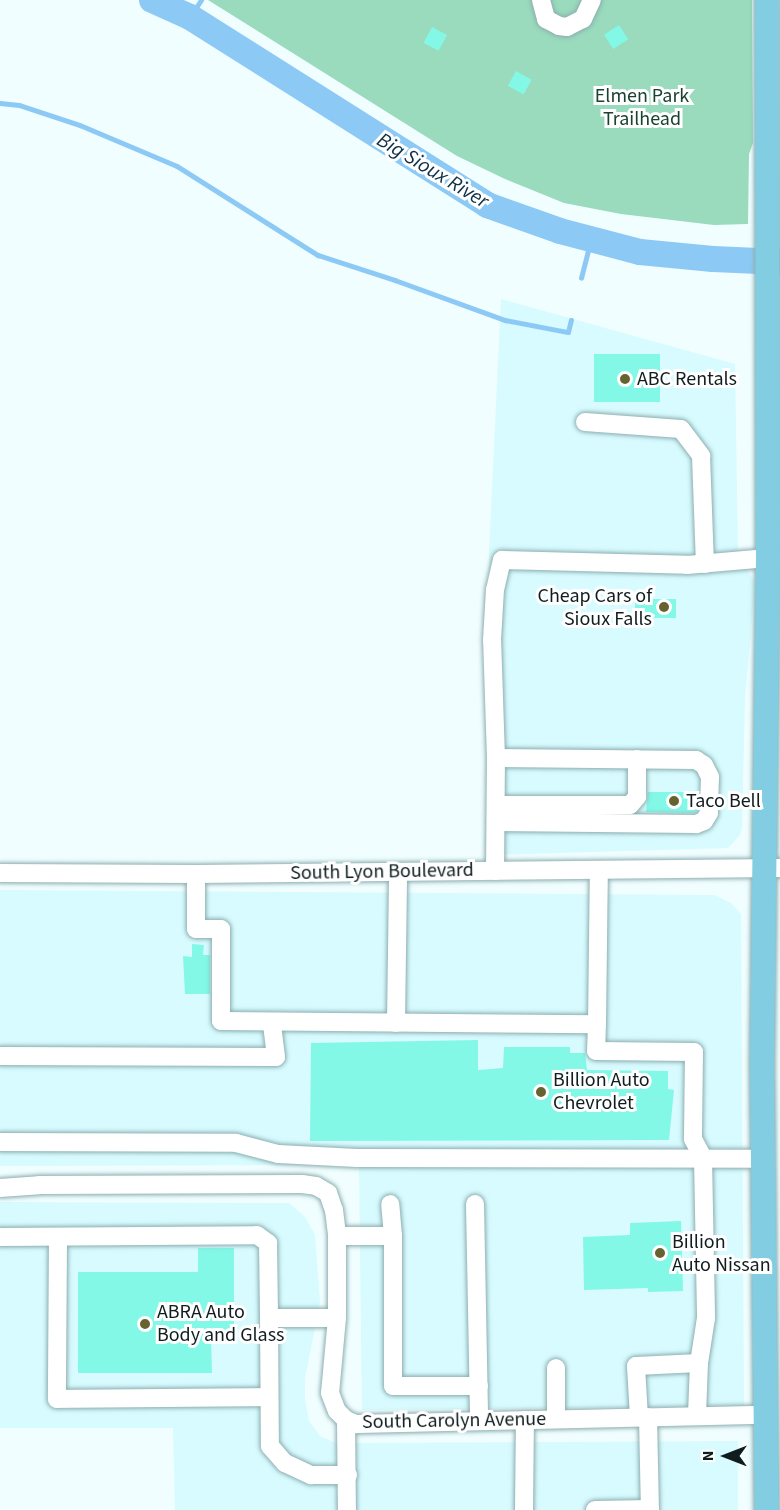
<!DOCTYPE html>
<style>
body{margin:0}
#map{position:relative;width:780px;height:1510px;overflow:hidden;background:#f0feff;font-family:"Source Sans 3",sans-serif}
div>[style]{position:absolute}
.built>*{inset:0;background:#d7fbfe}
.green>*{inset:0;background:#99dbbc}
.stream>*{height:4.5px;margin:-2.25px;padding:0 2.25px;transform-origin:2.25px;border-radius:2.25px;background:#8dc9f5}
.river>*{height:26px;margin:-13px;padding:0 13px;transform-origin:13px;border-radius:13px;background:#8dc9f5}
.building>*{inset:0;background:#83f8e6;transform-origin:0 0}
.roads{filter:drop-shadow(0 0 2px #8caeb1) drop-shadow(0 0 2px #8caeb1)}
.minor>*{height:18px;margin:-9px;padding:0 9px;transform-origin:9px;border-radius:9px;background:#fff}
.major>*{height:24px;margin:-12px;padding:0 12px;transform-origin:12px;border-radius:12px;background:#83cde2}
.dots>*{width:16px;height:16px;translate:-50% -50%;box-sizing:border-box;border:3px solid #fff;border-radius:50%}
span{translate:-50% -50%;white-space:nowrap;text-align:center;line-height:1.15;-webkit-text-stroke:6px #fff;paint-order:stroke}
.park-label{font-size:20px;color:#194231}
.poi-label{font-size:20px;color:#101d1e}
.left{translate:0 -50%;text-align:left}
.right{translate:-100% -50%;text-align:right}
.street-label{font-size:20px;color:#101d1e}
.water-label{font-size:21px;color:#0e3046;font-style:italic}
.north{position:absolute;left:696px;top:1426px;width:60px;height:60px;-webkit-text-stroke:4px #fff;paint-order:stroke;rotate:270deg;font-size:16px;font-weight:700;line-height:24px;text-align:center;color:#101d1e}
.north::after{content:'';display:block;margin:auto;width:21px;height:27px;background:#101d1e;clip-path:polygon(50% 0,100% 100%,50% 72%,0 100%)}
</style>
<div id="map">
<div class="built">
<i style="clip-path:polygon(501px 299px,735px 364px,738px 555px,754px 581px,754px 596px,745px 698px,742px 827px,740px 835px,728px 848px,488px 855px,486px 730px,489px 552px)"></i>
<i style="clip-path:polygon(0 890px,714px 895px,731px 903px,741px 914px,744px 1406px,362px 1410px,359px 1165px,0 1166px)"></i>
<i style="clip-path:polygon(0 1202px,289px 1203px,305px 1217px,315px 1235px,320px 1302px,305px 1379px,305px 1399px,309px 1421px,320px 1436px,336px 1443px,738px 1441px,738px 1510px,175px 1510px,173px 1428px,0 1428px)"></i>
</div>
<div class="green">
<i style="clip-path:polygon(208px 0,752px 0,753px 143px,749px 154px,748px 224px,714px 225px,621px 214px,564px 203px,505px 179px,457px 156px)"></i>
</div>
<div class="stream">
<i style="left:190px;top:17px;width:20px;rotate:-57deg"></i>
<i style="left:0;top:103px;width:19px;rotate:6deg"></i>
<i style="left:19px;top:105px;width:64px;rotate:18.2deg"></i>
<i style="left:80px;top:125px;width:105px;rotate:22.9deg"></i>
<i style="left:177px;top:166px;width:167px;rotate:32.3deg"></i>
<i style="left:318px;top:255px;width:81px;rotate:18deg"></i>
<i style="left:395px;top:280px;width:117px;rotate:20deg"></i>
<i style="left:505px;top:320px;width:64px;rotate:10.8deg"></i>
<i style="left:568px;top:332px;width:12px;rotate:-76deg"></i>
<i style="left:581px;top:278px;width:40px;rotate:-75.6deg"></i>
</div>
<div class="river">
<i style="left:152px;top:0;width:42px;rotate:24.1deg"></i>
<i style="left:190px;top:17px;width:352px;rotate:32.3deg"></i>
<i style="left:487px;top:205px;width:77px;rotate:19.6deg"></i>
<i style="left:560px;top:231px;width:83px;rotate:14.7deg"></i>
<i style="left:640px;top:252px;width:73px;rotate:5.5deg"></i>
<i style="left:713px;top:259px;width:67px;rotate:2.6deg"></i>
</div>
<div class="building">
<i style="left:619px;top:25px;width:17px;height:18px;rotate:57deg"></i>
<i style="left:432px;top:27px;width:17px;height:18px;rotate:28deg"></i>
<i style="left:516px;top:71px;width:18px;height:17px;rotate:29deg"></i>
<i style="left:594px;top:354px;width:66px;height:48px"></i>
<i style="left:676px;top:599px;width:19px;height:41px;rotate:90deg"></i>
<i style="clip-path:polygon(648px 792px,697px 792px,698px 810px,694px 813px,646px 812px)"></i>
<i style="clip-path:polygon(192px 944px,204px 945px,203px 955px,210px 955px,210px 994px,185px 994px,183px 956px,192px 957px)"></i>
<i style="clip-path:polygon(478px 1040px,478px 1070px,503px 1068px,504px 1047px,570px 1047px,570px 1053px,585px 1053px,587px 1070px,668px 1071px,668px 1089px,674px 1090px,669px 1140px,310px 1141px,311px 1043px)"></i>
<i style="clip-path:polygon(681px 1221px,683px 1291px,648px 1292px,648px 1288px,584px 1290px,583px 1237px,630px 1235px,630px 1223px)"></i>
<i style="clip-path:polygon(198px 1248px,234px 1248px,234px 1337px,211px 1337px,212px 1373px,78px 1373px,78px 1272px,198px 1272px)"></i>
</div>
<div class="roads">
<div class="minor">
<i style="left:541px;top:0;width:20px;rotate:75deg"></i>
<i style="left:546px;top:19px;width:15px;rotate:28deg"></i>
<i style="left:559px;top:26px;width:8px;rotate:7deg"></i>
<i style="left:567px;top:27px;width:18px;rotate:-27deg"></i>
<i style="left:583px;top:19px;width:21px;rotate:-65deg"></i>
<i style="left:585px;top:422px;width:96px;rotate:4.2deg"></i>
<i style="left:681px;top:429px;width:34px;rotate:53deg"></i>
<i style="left:701px;top:456px;width:108px;rotate:87.9deg"></i>
<i style="left:496px;top:758px;width:118px;rotate:-91.9deg"></i>
<i style="left:492px;top:640px;width:50px;rotate:-86.6deg"></i>
<i style="left:495px;top:590px;width:31px;rotate:-77deg"></i>
<i style="left:502px;top:560px;width:185px;rotate:1.5deg"></i>
<i style="left:687px;top:565px;width:81px;rotate:-4.9deg"></i>
<i style="left:496px;top:805px;width:134px"></i>
<i style="left:630px;top:805px;width:11px;rotate:-49deg"></i>
<i style="left:637px;top:797px;width:38px;rotate:-90deg"></i>
<i style="left:495px;top:871px;width:113px;rotate:-89.5deg"></i>
<i style="left:496px;top:758px;width:200px;rotate:0.6deg"></i>
<i style="left:696px;top:760px;width:9px;rotate:32deg"></i>
<i style="left:704px;top:765px;width:13px;rotate:63deg"></i>
<i style="left:710px;top:777px;width:36px;rotate:92deg"></i>
<i style="left:709px;top:813px;width:9px;rotate:122deg"></i>
<i style="left:704px;top:821px;width:9px;rotate:159deg"></i>
<i style="left:696px;top:824px;width:200px;rotate:-179.4deg"></i>
<i style="left:0;top:873px;width:196px;rotate:0.3deg"></i>
<i style="left:196px;top:874px;width:584px;rotate:-0.59deg"></i>
<i style="left:196px;top:874px;width:55px;rotate:90deg"></i>
<i style="left:196px;top:929px;width:25px"></i>
<i style="left:221px;top:929px;width:92px;rotate:90deg"></i>
<i style="left:221px;top:1021px;width:376px;rotate:0.5deg"></i>
<i style="left:597px;top:1024px;width:27px;rotate:92deg"></i>
<i style="left:596px;top:1051px;width:98px;rotate:0.6deg"></i>
<i style="left:694px;top:1052px;width:87px;rotate:90.7deg"></i>
<i style="left:693px;top:1139px;width:21px;rotate:62deg"></i>
<i style="left:703px;top:1158px;width:160px;rotate:88.9deg"></i>
<i style="left:706px;top:1318px;width:46px;rotate:98.8deg"></i>
<i style="left:396px;top:1023px;width:151px;rotate:-89.2deg"></i>
<i style="left:597px;top:1024px;width:154px;rotate:-89.3deg"></i>
<i style="left:0;top:1056px;width:276px;rotate:0.2deg"></i>
<i style="left:276px;top:1057px;width:34px;rotate:-97deg"></i>
<i style="left:0;top:1142px;width:236px;rotate:0.2deg"></i>
<i style="left:236px;top:1143px;width:43px;rotate:14.7deg"></i>
<i style="left:278px;top:1154px;width:79px;rotate:2.9deg"></i>
<i style="left:357px;top:1158px;width:407px;rotate:0.1deg"></i>
<i style="left:0;top:1188px;width:39px;rotate:-4deg"></i>
<i style="left:39px;top:1185px;width:263px;rotate:-0.2deg"></i>
<i style="left:302px;top:1184px;width:14px;rotate:8deg"></i>
<i style="left:316px;top:1186px;width:14px;rotate:30deg"></i>
<i style="left:328px;top:1193px;width:18px;rotate:71deg"></i>
<i style="left:334px;top:1210px;width:26px;rotate:83deg"></i>
<i style="left:337px;top:1236px;width:82px;rotate:90deg"></i>
<i style="left:337px;top:1318px;width:75px;rotate:95.3deg"></i>
<i style="left:330px;top:1393px;width:19px;rotate:69deg"></i>
<i style="left:337px;top:1411px;width:13px;rotate:45deg"></i>
<i style="left:346px;top:1420px;width:11px;rotate:22deg"></i>
<i style="left:356px;top:1424px;width:410px;rotate:-1.3deg"></i>
<i style="left:475px;top:1204px;width:217px;rotate:88.9deg"></i>
<i style="left:337px;top:1236px;width:56px"></i>
<i style="left:393px;top:1236px;width:32px;rotate:-95deg"></i>
<i style="left:393px;top:1236px;width:150px;rotate:90deg"></i>
<i style="left:393px;top:1386px;width:86px"></i>
<i style="left:0;top:1237px;width:257px;rotate:-0.4deg"></i>
<i style="left:257px;top:1235px;width:14px;rotate:36deg"></i>
<i style="left:268px;top:1243px;width:75px;rotate:89.2deg"></i>
<i style="left:269px;top:1318px;width:68px"></i>
<i style="left:58px;top:1237px;width:162px;rotate:90.4deg"></i>
<i style="left:57px;top:1399px;width:212px;rotate:-0.5deg"></i>
<i style="left:269px;top:1318px;width:128px;rotate:89.6deg"></i>
<i style="left:270px;top:1446px;width:23px;rotate:49deg"></i>
<i style="left:285px;top:1463px;width:29px;rotate:25deg"></i>
<i style="left:311px;top:1475px;width:37px"></i>
<i style="left:556px;top:1368px;width:51px;rotate:90deg"></i>
<i style="left:639px;top:1417px;width:51px;rotate:-93.4deg"></i>
<i style="left:636px;top:1366px;width:63px;rotate:-2.7deg"></i>
<i style="left:699px;top:1363px;width:53px;rotate:92.2deg"></i>
<i style="left:648px;top:1417px;width:93px;rotate:88.8deg"></i>
<i style="left:346px;top:1420px;width:90px;rotate:89.4deg"></i>
<i style="left:524px;top:1510px;width:90px;rotate:-89.4deg"></i>
<i style="left:595px;top:1510px;width:55px;rotate:-1deg"></i>
</div>
<div class="major">
<i style="left:767px;top:0;width:558px;rotate:89.9deg"></i>
<i style="left:768px;top:558px;width:508px;rotate:90.68deg"></i>
<i style="left:762px;top:1066px;width:444px;rotate:89.4deg"></i>
</div>
</div>
<div class="dots">
<i style="left:625px;top:379px;background:#676330"></i>
<i style="left:664px;top:607px;background:#676330"></i>
<i style="left:674px;top:801px;background:#676330"></i>
<i style="left:541px;top:1092px;background:#676330"></i>
<i style="left:660px;top:1253px;background:#676330"></i>
<i style="left:145px;top:1324px;background:#676330"></i>
</div>
<div class="park-label">
<span style="left:642px;top:108px">Elmen Park<br>Trailhead</span>
</div>
<div class="poi-label">
<span class="left" style="left:637px;top:379px">ABC Rentals</span>
<span class="right" style="left:652px;top:608px">Cheap Cars of<br>Sioux Falls</span>
<span class="left" style="left:686px;top:801px">Taco Bell</span>
<span class="left" style="left:553px;top:1092px">Billion Auto<br>Chevrolet</span>
<span class="left" style="left:672px;top:1254px">Billion<br>Auto Nissan</span>
<span class="left" style="left:157px;top:1324px">ABRA Auto<br>Body and Glass</span>
</div>
<div class="street-label">
<span style="left:382px;top:872px;rotate:-1deg">South Lyon Boulevard</span>
<span style="left:454px;top:1421px;rotate:-1deg">South Carolyn Avenue</span>
</div>
<div class="water-label">
<span style="left:433px;top:170px;rotate:31deg">Big Sioux River</span>
</div>
<div class="north">N</div>
</div>
